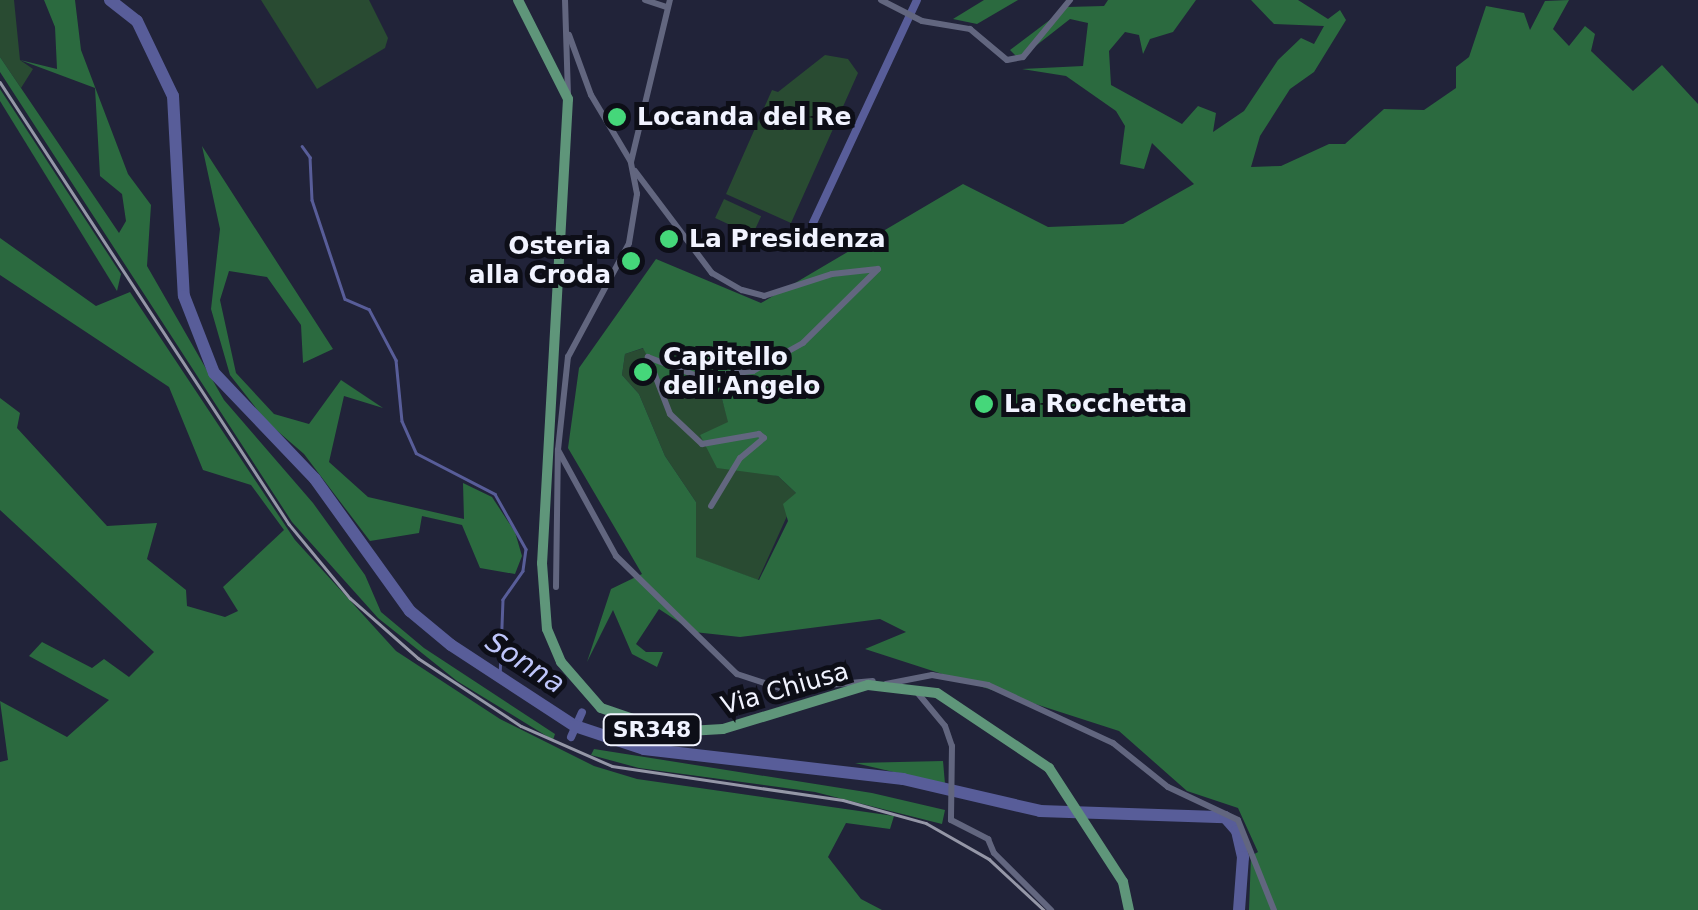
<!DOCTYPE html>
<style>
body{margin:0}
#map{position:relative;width:1698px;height:910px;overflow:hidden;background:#212339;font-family:"DejaVu Sans",sans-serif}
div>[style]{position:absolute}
.green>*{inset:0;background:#294b32;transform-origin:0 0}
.forest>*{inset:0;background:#2b6a3f}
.stream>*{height:2.5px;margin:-1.25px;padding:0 1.25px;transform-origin:1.25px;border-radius:1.25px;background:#585d99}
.canal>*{height:8px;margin:-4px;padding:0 4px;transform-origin:4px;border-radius:4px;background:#585d99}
.river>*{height:12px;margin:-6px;padding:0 6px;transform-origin:6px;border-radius:6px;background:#585d99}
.street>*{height:6px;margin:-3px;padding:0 3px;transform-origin:3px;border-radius:3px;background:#62667f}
.primary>*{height:10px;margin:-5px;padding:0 5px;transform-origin:5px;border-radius:5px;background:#5f967a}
.rail>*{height:2.5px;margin:-1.25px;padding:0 1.25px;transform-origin:1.25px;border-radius:1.25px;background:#9597a7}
.dots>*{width:28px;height:28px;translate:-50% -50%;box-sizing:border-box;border:5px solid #0d0e17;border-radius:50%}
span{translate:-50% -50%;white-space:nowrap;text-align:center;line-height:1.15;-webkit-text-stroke:10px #0d0e17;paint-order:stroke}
.shield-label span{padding:2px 8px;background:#0d0e17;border:2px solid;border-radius:8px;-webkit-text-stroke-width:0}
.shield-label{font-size:22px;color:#f1f3ff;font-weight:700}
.poi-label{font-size:25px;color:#f1f3ff;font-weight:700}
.left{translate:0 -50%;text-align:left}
.right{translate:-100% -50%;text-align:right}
.street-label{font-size:25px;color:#f1f3ff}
.water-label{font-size:28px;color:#bfc6fb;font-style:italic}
</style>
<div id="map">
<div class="green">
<i style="clip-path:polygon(0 0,14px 0,20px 60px,33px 69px,21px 88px,0 57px)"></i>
<i style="clip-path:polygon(261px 0,369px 0,388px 38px,385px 48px,317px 89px)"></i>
<i style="clip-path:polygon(825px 55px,848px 59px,858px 73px,791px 223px,726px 194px,772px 90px,778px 92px)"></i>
<i style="left:724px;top:199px;width:41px;height:21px;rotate:25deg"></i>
<i style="clip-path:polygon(644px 348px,664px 389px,722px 399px,743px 467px,778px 476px,797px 494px,758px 580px,695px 557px,696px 502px,665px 456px,639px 394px,622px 375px,625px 354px)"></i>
</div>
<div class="forest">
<i style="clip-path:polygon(44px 0,75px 0,81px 50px,95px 87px,128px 174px,151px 205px,147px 266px,224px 400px,313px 503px,365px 575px,381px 612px,424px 648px,555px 734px,553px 740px,457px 681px,378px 618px,292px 522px,0 72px,0 57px,119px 233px,126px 221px,122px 194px,100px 176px,95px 88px,20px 60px,57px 69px,55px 27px)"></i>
<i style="clip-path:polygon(984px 0,1018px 0,977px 24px,953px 19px)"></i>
<i style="clip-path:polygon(evenodd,1108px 0,1196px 0,1173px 32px,1150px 39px,1143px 54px,1139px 35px,1125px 32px,1109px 51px,1111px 85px,1182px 124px,1198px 106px,1216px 113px,1213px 132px,1244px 111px,1278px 60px,1301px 38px,1314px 44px,1324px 26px,1274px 24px,1251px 0,1298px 0,1328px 19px,1340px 10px,1346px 20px,1314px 72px,1290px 89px,1260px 136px,1251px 167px,1281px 166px,1329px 144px,1345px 144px,1384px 109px,1424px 110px,1456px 88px,1456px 67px,1469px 57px,1486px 6px,1524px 13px,1530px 30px,1545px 1px,1569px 0,1553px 29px,1569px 46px,1585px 26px,1595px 34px,1591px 51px,1633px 91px,1662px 65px,1698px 104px,1698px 910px,1249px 910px,1251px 856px,1258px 852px,1238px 808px,1187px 791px,1119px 731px,865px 649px,906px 632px,880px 619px,740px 637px,694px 632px,659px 609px,636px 644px,646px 652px,663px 652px,657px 667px,632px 654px,613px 610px,587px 662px,611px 589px,642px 574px,568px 448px,579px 368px,656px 259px,761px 303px,963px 184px,1048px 227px,1123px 224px,1194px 184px,1152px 143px,1144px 169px,1120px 164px,1125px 126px,1116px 111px,1066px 76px,1022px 69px,1083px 66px,1088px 23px,1070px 19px,1019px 59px,1010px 50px,1067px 7px,1104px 6px,1108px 0,643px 348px,664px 389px,722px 399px,728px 422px,700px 435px,717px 468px,778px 476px,796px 493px,783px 504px,788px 521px,759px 580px,696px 557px,696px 502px,665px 456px,639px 394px,622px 375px,625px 354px,643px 348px)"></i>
<i style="clip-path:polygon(0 89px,121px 274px,117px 291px,0 101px)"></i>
<i style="clip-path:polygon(202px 146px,333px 349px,303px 363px,301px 325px,267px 277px,229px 271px,220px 300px,236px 373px,274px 414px,309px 424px,341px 380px,383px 408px,344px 396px,329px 462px,368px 497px,464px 519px,463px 483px,492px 497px,515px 532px,522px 556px,515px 574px,480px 568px,462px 525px,422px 516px,419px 533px,370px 541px,304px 454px,267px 422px,230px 375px,211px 309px,220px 229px)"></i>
<i style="clip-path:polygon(0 238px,96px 306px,130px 292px,295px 540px,396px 651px,500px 719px,594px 766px,637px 779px,894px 816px,890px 829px,846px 823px,828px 857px,861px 899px,882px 910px,0 910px,0 762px,8px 760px,0 701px,67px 737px,109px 700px,29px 656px,42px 642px,92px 668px,104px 659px,129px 677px,154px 652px,0 510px,0 398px,20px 413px,17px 428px,107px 526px,157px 523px,147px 559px,186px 590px,187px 606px,225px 617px,238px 611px,223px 587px,284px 530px,251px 485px,203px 470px,169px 387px,0 275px)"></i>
<i style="clip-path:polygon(594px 749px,872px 793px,945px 810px,942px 824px,815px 792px,639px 768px,591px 755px)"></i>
<i style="clip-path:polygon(943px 761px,945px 784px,855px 763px)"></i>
</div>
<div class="stream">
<i style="left:302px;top:146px;width:14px;rotate:54deg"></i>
<i style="left:310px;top:157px;width:43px;rotate:87.3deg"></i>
<i style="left:312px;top:200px;width:104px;rotate:71.6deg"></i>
<i style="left:345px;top:299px;width:26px;rotate:23deg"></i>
<i style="left:369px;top:309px;width:58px;rotate:62.1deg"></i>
<i style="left:396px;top:360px;width:61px;rotate:84.4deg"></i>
<i style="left:402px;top:421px;width:35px;rotate:66deg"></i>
<i style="left:416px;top:453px;width:89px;rotate:27.4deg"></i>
<i style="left:495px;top:494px;width:63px;rotate:60.6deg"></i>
<i style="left:526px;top:549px;width:22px;rotate:98deg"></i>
<i style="left:523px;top:571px;width:35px;rotate:125deg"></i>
<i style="left:503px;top:600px;width:79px;rotate:92.2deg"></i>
</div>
<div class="canal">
<i style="left:813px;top:223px;width:246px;rotate:-65deg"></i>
<i style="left:571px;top:737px;width:27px;rotate:-66deg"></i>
</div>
<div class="river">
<i style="left:110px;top:0;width:34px;rotate:38deg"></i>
<i style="left:137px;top:21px;width:83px;rotate:64.4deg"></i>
<i style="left:173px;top:96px;width:200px;rotate:86.9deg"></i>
<i style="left:184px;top:296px;width:83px;rotate:68.7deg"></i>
<i style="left:214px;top:373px;width:146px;rotate:46.4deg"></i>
<i style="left:315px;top:479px;width:163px;rotate:54.3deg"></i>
<i style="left:410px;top:611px;width:53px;rotate:39.7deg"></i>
<i style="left:451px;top:645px;width:148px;rotate:33.2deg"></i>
<i style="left:575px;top:726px;width:73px;rotate:18.4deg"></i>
<i style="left:644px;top:749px;width:261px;rotate:6.6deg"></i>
<i style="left:903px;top:779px;width:141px;rotate:13.1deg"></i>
<i style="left:1040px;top:811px;width:185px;rotate:1.9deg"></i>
<i style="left:1225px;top:817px;width:18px;rotate:49deg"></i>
<i style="left:1237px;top:831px;width:27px;rotate:77deg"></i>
<i style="left:1243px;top:857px;width:53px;rotate:94.3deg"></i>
</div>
<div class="street">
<i style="left:565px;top:0;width:93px;rotate:88.2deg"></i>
<i style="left:645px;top:0;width:23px;rotate:18deg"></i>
<i style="left:881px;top:0;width:46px;rotate:27.1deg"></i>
<i style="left:922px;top:21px;width:49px;rotate:9.5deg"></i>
<i style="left:970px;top:29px;width:48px;rotate:40deg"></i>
<i style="left:1007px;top:60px;width:16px;rotate:-11deg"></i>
<i style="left:1023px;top:57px;width:74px;rotate:-50.5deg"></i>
<i style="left:631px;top:162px;width:167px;rotate:-76.5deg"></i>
<i style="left:635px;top:171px;width:128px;rotate:53deg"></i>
<i style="left:712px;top:273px;width:34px;rotate:30deg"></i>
<i style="left:742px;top:290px;width:23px;rotate:15deg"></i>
<i style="left:764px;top:296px;width:71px;rotate:-17.9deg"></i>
<i style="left:832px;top:274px;width:46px;rotate:-6.2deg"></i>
<i style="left:878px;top:269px;width:105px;rotate:135.4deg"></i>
<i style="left:803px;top:343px;width:57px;rotate:150.8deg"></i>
<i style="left:753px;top:371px;width:53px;rotate:173.5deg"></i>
<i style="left:700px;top:377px;width:56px;rotate:-159deg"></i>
<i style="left:648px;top:357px;width:61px;rotate:68.9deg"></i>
<i style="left:670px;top:414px;width:44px;rotate:43.2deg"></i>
<i style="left:702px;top:444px;width:58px;rotate:-10deg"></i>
<i style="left:759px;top:434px;width:6px;rotate:39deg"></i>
<i style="left:764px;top:438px;width:31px;rotate:140deg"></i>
<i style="left:740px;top:458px;width:56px;rotate:121.1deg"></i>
<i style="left:558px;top:450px;width:121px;rotate:61.3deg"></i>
<i style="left:616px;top:556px;width:169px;rotate:44.3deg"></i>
<i style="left:737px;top:674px;width:48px;rotate:18.1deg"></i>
<i style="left:783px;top:689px;width:90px;rotate:-5.1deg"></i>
<i style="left:556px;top:587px;width:137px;rotate:-89.2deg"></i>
<i style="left:558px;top:450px;width:94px;rotate:-83.9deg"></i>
<i style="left:568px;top:357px;width:129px;rotate:-61.8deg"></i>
<i style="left:629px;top:243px;width:50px;rotate:-80.7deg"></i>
<i style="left:637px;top:194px;width:33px;rotate:-101deg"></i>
<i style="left:631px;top:162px;width:78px;rotate:-120.8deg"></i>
<i style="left:591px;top:95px;width:64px;rotate:-110.1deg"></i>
<i style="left:886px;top:684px;width:47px;rotate:-11.1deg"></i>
<i style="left:932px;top:675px;width:57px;rotate:10.1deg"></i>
<i style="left:988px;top:685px;width:138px;rotate:24.9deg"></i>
<i style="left:1113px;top:743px;width:70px;rotate:38.7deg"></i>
<i style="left:1168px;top:787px;width:77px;rotate:25.2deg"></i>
<i style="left:1238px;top:820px;width:97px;rotate:68.2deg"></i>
<i style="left:916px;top:691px;width:45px;rotate:50.4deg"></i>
<i style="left:945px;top:726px;width:21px;rotate:71deg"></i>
<i style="left:952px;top:746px;width:74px;rotate:90.8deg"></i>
<i style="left:951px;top:820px;width:42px;rotate:27.2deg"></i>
<i style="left:988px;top:839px;width:15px;rotate:67deg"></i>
<i style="left:994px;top:853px;width:81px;rotate:45deg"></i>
</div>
<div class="primary">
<i style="left:518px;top:0;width:111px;rotate:63.2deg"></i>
<i style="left:568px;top:99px;width:465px;rotate:93.2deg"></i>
<i style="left:542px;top:563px;width:66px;rotate:85.7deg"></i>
<i style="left:547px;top:629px;width:36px;rotate:67deg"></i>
<i style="left:561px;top:662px;width:61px;rotate:49deg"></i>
<i style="left:601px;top:708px;width:74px;rotate:18.9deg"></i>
<i style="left:671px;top:732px;width:52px;rotate:-3.3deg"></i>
<i style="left:723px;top:729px;width:152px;rotate:-16.9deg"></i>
<i style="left:868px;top:685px;width:69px;rotate:6.6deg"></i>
<i style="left:937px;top:693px;width:135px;rotate:33.8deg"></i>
<i style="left:1049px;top:768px;width:136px;rotate:57deg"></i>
<i style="left:1123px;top:882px;width:29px;rotate:78deg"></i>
</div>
<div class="rail">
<i style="left:0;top:82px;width:528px;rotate:56.82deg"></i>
<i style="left:289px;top:524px;width:96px;rotate:50.5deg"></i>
<i style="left:350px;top:598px;width:91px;rotate:41.4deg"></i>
<i style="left:418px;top:658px;width:123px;rotate:33.4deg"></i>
<i style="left:521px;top:726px;width:99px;rotate:23.7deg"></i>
<i style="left:612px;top:766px;width:233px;rotate:8.4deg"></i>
<i style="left:843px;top:800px;width:86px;rotate:15.5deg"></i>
<i style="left:926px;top:823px;width:73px;rotate:29.7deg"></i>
<i style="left:989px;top:859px;width:75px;rotate:42.8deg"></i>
</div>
<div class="dots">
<i style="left:617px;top:117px;background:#45d77a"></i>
<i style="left:669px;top:239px;background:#45d77a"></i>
<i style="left:631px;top:261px;background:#45d77a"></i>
<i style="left:643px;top:372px;background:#45d77a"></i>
<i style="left:984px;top:404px;background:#45d77a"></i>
</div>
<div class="shield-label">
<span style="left:652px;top:730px">SR348</span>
</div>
<div class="poi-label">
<span class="left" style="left:637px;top:117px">Locanda del Re</span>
<span class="left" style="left:689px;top:239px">La Presidenza</span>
<span class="right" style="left:611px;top:261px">Osteria<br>alla Croda</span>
<span class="left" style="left:663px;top:372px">Capitello<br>dell'Angelo</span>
<span class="left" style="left:1004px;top:404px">La Rocchetta</span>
</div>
<div class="street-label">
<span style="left:785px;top:689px;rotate:-16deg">Via Chiusa</span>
</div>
<div class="water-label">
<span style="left:525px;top:663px;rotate:33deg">Sonna</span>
</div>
</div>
